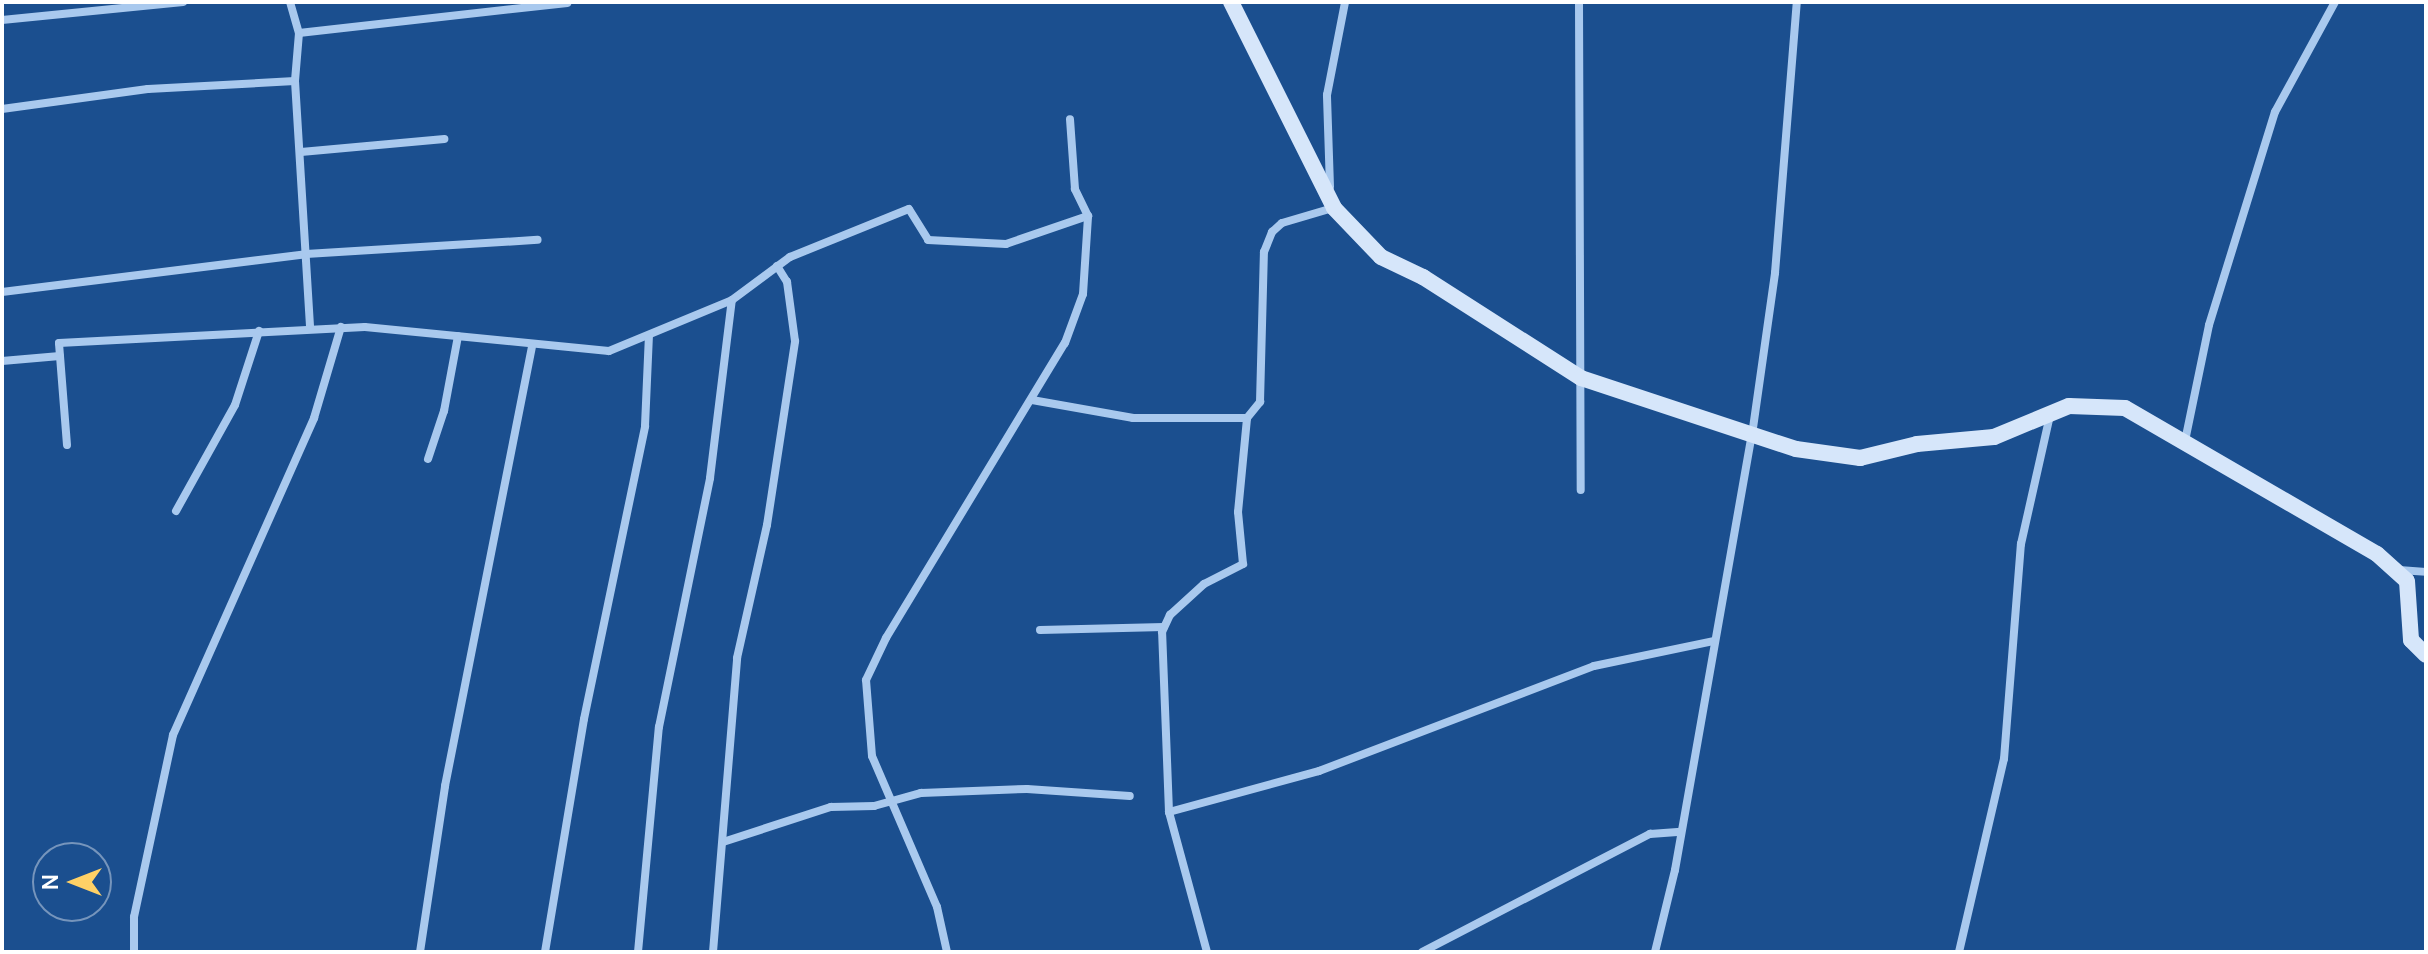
<!DOCTYPE html>
<style>
body{margin:0}
#map{position:relative;width:2428px;height:954px;overflow:hidden;background:#1b4f8f;font-family:Manrope,sans-serif}
div>[style]{position:absolute}
.street>*{height:8px;margin:-4px;padding:0 4px;transform-origin:4px;border-radius:4px;background:#a9c9ee}
.secondary>*{height:16px;margin:-8px;padding:0 8px;transform-origin:8px;border-radius:8px;background:#d6e6fa}
span{translate:-50% -50%;white-space:nowrap;text-align:center;line-height:1.15;-webkit-text-stroke:6px #1b4f8f;paint-order:stroke}
.frame{position:absolute;inset:0;border:4px solid #fff;pointer-events:none}
.north{position:absolute;left:32px;top:842px;width:80px;height:80px;box-sizing:border-box;background:#1b4f8f;border:2px solid #7695bc;border-radius:50%;rotate:270deg;font-size:22px;font-weight:700;line-height:32px;text-align:center;color:#fff}
.north::after{content:'';display:block;margin:auto;width:28px;height:36px;background:#ffd166;clip-path:polygon(50% 0,100% 100%,50% 72%,0 100%)}
</style>
<div id="map">
<div class="street">
<i style="left:290px;top:2px;width:32px;rotate:74deg"></i>
<i style="left:299px;top:33px;width:48px;rotate:94.8deg"></i>
<i style="left:295px;top:81px;width:246px;rotate:86.5deg"></i>
<i style="left:1579px;top:2px;width:488px;rotate:89.8deg"></i>
<i style="left:2px;top:20px;width:182px;rotate:-5.7deg"></i>
<i style="left:299px;top:33px;width:270px;rotate:-6.4deg"></i>
<i style="left:2px;top:109px;width:147px;rotate:-7.8deg"></i>
<i style="left:148px;top:89px;width:147px;rotate:-3.1deg"></i>
<i style="left:301px;top:152px;width:144px;rotate:-5.2deg"></i>
<i style="left:1330px;top:187px;width:92px;rotate:-91.9deg"></i>
<i style="left:1327px;top:95px;width:95px;rotate:-79deg"></i>
<i style="left:2px;top:292px;width:306px;rotate:-7.1deg"></i>
<i style="left:306px;top:254px;width:232px;rotate:-3.5deg"></i>
<i style="left:2px;top:361px;width:58px;rotate:-4.9deg"></i>
<i style="left:1032px;top:400px;width:103px;rotate:10.1deg"></i>
<i style="left:1133px;top:418px;width:114px"></i>
<i style="left:1247px;top:418px;width:21px;rotate:-51deg"></i>
<i style="left:1260px;top:402px;width:150px;rotate:-88.5deg"></i>
<i style="left:1264px;top:252px;width:22px;rotate:-68deg"></i>
<i style="left:1272px;top:232px;width:13px;rotate:-42deg"></i>
<i style="left:1282px;top:223px;width:53px;rotate:-16.4deg"></i>
<i style="left:2185px;top:441px;width:118px;rotate:-78.3deg"></i>
<i style="left:2209px;top:325px;width:223px;rotate:-72.8deg"></i>
<i style="left:2275px;top:112px;width:125px;rotate:-61.4deg"></i>
<i style="left:67px;top:445px;width:102px;rotate:-94.5deg"></i>
<i style="left:59px;top:343px;width:306px;rotate:-3deg"></i>
<i style="left:365px;top:327px;width:245px;rotate:5.6deg"></i>
<i style="left:609px;top:351px;width:133px;rotate:-22.5deg"></i>
<i style="left:732px;top:300px;width:72px;rotate:-36.6deg"></i>
<i style="left:790px;top:257px;width:128px;rotate:-22deg"></i>
<i style="left:909px;top:209px;width:36px;rotate:58deg"></i>
<i style="left:928px;top:240px;width:78px;rotate:2.9deg"></i>
<i style="left:1006px;top:244px;width:87px;rotate:-18.9deg"></i>
<i style="left:428px;top:459px;width:51px;rotate:-71.6deg"></i>
<i style="left:444px;top:411px;width:76px;rotate:-79.4deg"></i>
<i style="left:176px;top:511px;width:121px;rotate:-60.9deg"></i>
<i style="left:235px;top:405px;width:78px;rotate:-72deg"></i>
<i style="left:2399px;top:570px;width:27px;rotate:4deg"></i>
<i style="left:1040px;top:630px;width:124px;rotate:-1.4deg"></i>
<i style="left:1169px;top:812px;width:156px;rotate:-15.3deg"></i>
<i style="left:1319px;top:771px;width:294px;rotate:-20.9deg"></i>
<i style="left:1594px;top:666px;width:123px;rotate:-11.8deg"></i>
<i style="left:723px;top:842px;width:114px;rotate:-18deg"></i>
<i style="left:831px;top:807px;width:43px;rotate:-1.3deg"></i>
<i style="left:874px;top:806px;width:49px;rotate:-15.5deg"></i>
<i style="left:921px;top:793px;width:106px;rotate:-2.2deg"></i>
<i style="left:1027px;top:789px;width:103px;rotate:3.9deg"></i>
<i style="left:134px;top:952px;width:35px;rotate:-90deg"></i>
<i style="left:134px;top:917px;width:186px;rotate:-77.9deg"></i>
<i style="left:173px;top:735px;width:347px;rotate:-66deg"></i>
<i style="left:314px;top:418px;width:95px;rotate:-73.5deg"></i>
<i style="left:420px;top:952px;width:168px;rotate:-81.4deg"></i>
<i style="left:445px;top:786px;width:447px;rotate:-78.8deg"></i>
<i style="left:545px;top:952px;width:236px;rotate:-80.5deg"></i>
<i style="left:584px;top:719px;width:299px;rotate:-78.2deg"></i>
<i style="left:645px;top:426px;width:90px;rotate:-87.5deg"></i>
<i style="left:638px;top:952px;width:226px;rotate:-84.7deg"></i>
<i style="left:659px;top:727px;width:254px;rotate:-78.4deg"></i>
<i style="left:710px;top:478px;width:179px;rotate:-83deg"></i>
<i style="left:713px;top:952px;width:295px;rotate:-85.3deg"></i>
<i style="left:737px;top:658px;width:136px;rotate:-77.3deg"></i>
<i style="left:767px;top:525px;width:186px;rotate:-81.3deg"></i>
<i style="left:795px;top:341px;width:60px;rotate:-97.7deg"></i>
<i style="left:787px;top:282px;width:19px;rotate:-122deg"></i>
<i style="left:947px;top:952px;width:46px;rotate:-102.5deg"></i>
<i style="left:937px;top:907px;width:164px;rotate:-113.3deg"></i>
<i style="left:872px;top:756px;width:76px;rotate:-94.5deg"></i>
<i style="left:866px;top:680px;width:47px;rotate:-64.5deg"></i>
<i style="left:886px;top:638px;width:345px;rotate:-58.8deg"></i>
<i style="left:1065px;top:343px;width:52px;rotate:-69.8deg"></i>
<i style="left:1083px;top:294px;width:78px;rotate:-86.3deg"></i>
<i style="left:1088px;top:216px;width:30px;rotate:-116deg"></i>
<i style="left:1075px;top:189px;width:70px;rotate:-94.1deg"></i>
<i style="left:1207px;top:952px;width:145px;rotate:-105.2deg"></i>
<i style="left:1169px;top:812px;width:180px;rotate:-92.2deg"></i>
<i style="left:1162px;top:632px;width:19px;rotate:-65deg"></i>
<i style="left:1170px;top:615px;width:46px;rotate:-42.4deg"></i>
<i style="left:1204px;top:584px;width:44px;rotate:-27.1deg"></i>
<i style="left:1243px;top:564px;width:52px;rotate:-95.5deg"></i>
<i style="left:1238px;top:512px;width:94px;rotate:-84.5deg"></i>
<i style="left:1422px;top:952px;width:257px;rotate:-27.4deg"></i>
<i style="left:1650px;top:834px;width:31px;rotate:-4deg"></i>
<i style="left:1655px;top:952px;width:84px;rotate:-76.3deg"></i>
<i style="left:1675px;top:870px;width:442px;rotate:-80deg"></i>
<i style="left:1752px;top:435px;width:164px;rotate:-81.9deg"></i>
<i style="left:1775px;top:273px;width:272px;rotate:-85.4deg"></i>
<i style="left:1959px;top:952px;width:198px;rotate:-76.9deg"></i>
<i style="left:2004px;top:759px;width:216px;rotate:-85.5deg"></i>
<i style="left:2021px;top:544px;width:132px;rotate:-77.3deg"></i>
</div>
<div class="secondary">
<i style="left:1231px;top:2px;width:230px;rotate:63.4deg"></i>
<i style="left:1334px;top:208px;width:68px;rotate:46.2deg"></i>
<i style="left:1381px;top:257px;width:47px;rotate:25.5deg"></i>
<i style="left:1423px;top:277px;width:188px;rotate:32.6deg"></i>
<i style="left:1581px;top:378px;width:226px;rotate:18.3deg"></i>
<i style="left:1796px;top:449px;width:65px;rotate:8deg"></i>
<i style="left:1860px;top:458px;width:59px;rotate:-13.8deg"></i>
<i style="left:1917px;top:444px;width:77px;rotate:-5.2deg"></i>
<i style="left:1994px;top:437px;width:81px;rotate:-22.5deg"></i>
<i style="left:2069px;top:406px;width:56px;rotate:2deg"></i>
<i style="left:2125px;top:408px;width:291px;rotate:30.1deg"></i>
<i style="left:2377px;top:554px;width:40px;rotate:42deg"></i>
<i style="left:2407px;top:581px;width:59px;rotate:86.1deg"></i>
<i style="left:2411px;top:640px;width:21px;rotate:45deg"></i>
</div>
<div class="frame"></div>
<div class="north">N</div>
</div>
